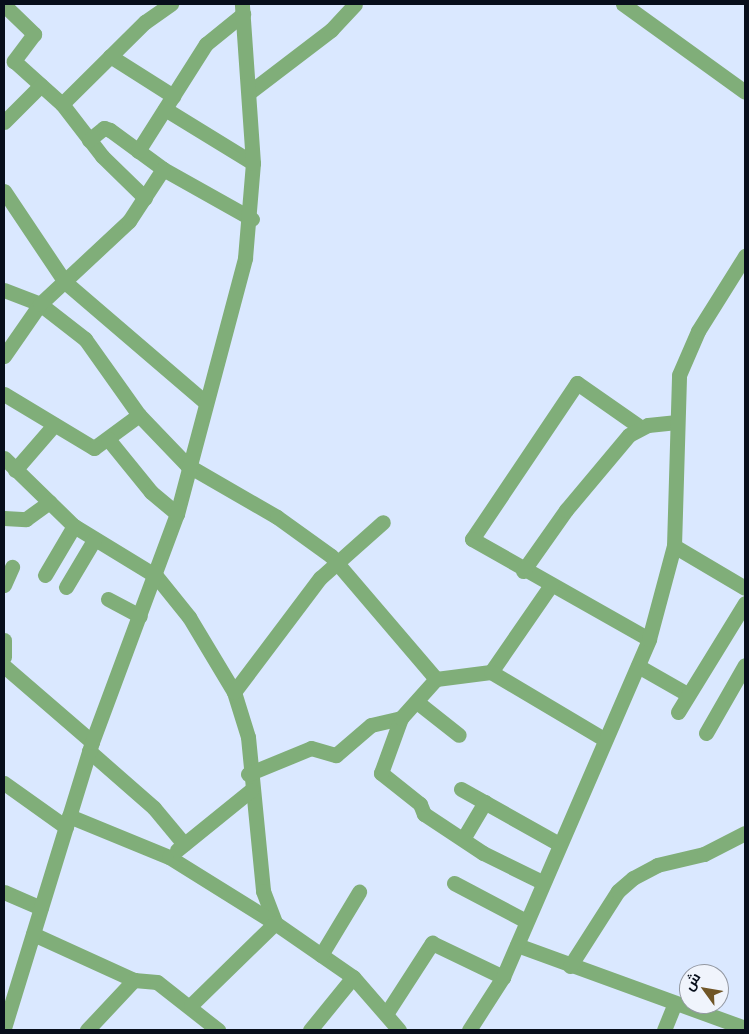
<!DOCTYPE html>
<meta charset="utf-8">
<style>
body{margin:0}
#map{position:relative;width:749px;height:1034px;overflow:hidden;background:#dae8ff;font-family:Merriweather,Cairo,serif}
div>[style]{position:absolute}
.minor>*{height:15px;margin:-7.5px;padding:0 7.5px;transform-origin:7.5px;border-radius:7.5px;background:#80ae79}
span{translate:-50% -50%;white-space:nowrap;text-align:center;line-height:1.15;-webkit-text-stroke:4px #f0f4fc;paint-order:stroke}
.frame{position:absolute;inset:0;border:5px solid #070e1b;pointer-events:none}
.north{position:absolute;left:679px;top:964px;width:50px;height:50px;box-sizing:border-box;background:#f0f4fc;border:1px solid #9398a2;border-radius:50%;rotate:302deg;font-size:14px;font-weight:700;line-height:20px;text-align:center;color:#070e1b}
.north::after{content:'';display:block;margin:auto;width:18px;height:22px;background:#705627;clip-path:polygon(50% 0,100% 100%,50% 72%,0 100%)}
</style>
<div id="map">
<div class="minor">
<i style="left:623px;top:4px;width:150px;rotate:35.8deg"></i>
<i style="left:4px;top:5px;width:42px;rotate:44deg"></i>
<i style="left:34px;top:34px;width:34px;rotate:127deg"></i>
<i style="left:14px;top:61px;width:64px;rotate:41.9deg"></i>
<i style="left:62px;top:104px;width:66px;rotate:52.4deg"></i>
<i style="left:102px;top:156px;width:60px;rotate:44.3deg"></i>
<i style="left:110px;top:56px;width:75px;rotate:32.4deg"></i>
<i style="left:251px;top:91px;width:101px;rotate:-37.3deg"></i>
<i style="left:331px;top:30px;width:35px;rotate:-47deg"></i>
<i style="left:62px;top:104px;width:117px;rotate:-44.7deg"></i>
<i style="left:145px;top:22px;width:32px;rotate:-35deg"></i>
<i style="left:165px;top:109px;width:103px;rotate:31.5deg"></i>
<i style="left:4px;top:122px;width:52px;rotate:-45deg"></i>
<i style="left:89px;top:140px;width:19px;rotate:-39deg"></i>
<i style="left:104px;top:128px;width:6px;rotate:18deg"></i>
<i style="left:110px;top:130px;width:66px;rotate:36.3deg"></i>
<i style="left:163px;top:169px;width:102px;rotate:29.3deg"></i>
<i style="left:138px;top:151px;width:127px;rotate:-57.6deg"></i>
<i style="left:206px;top:44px;width:48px;rotate:-39deg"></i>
<i style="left:4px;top:191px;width:110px;rotate:56.2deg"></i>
<i style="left:65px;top:282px;width:183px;rotate:40.6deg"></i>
<i style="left:4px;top:290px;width:39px;rotate:21deg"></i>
<i style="left:40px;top:304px;width:57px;rotate:37.9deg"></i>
<i style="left:85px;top:339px;width:93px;rotate:54.6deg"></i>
<i style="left:139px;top:415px;width:69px;rotate:46.2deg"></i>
<i style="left:187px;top:465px;width:104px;rotate:30deg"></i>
<i style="left:277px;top:517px;width:67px;rotate:35.8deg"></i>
<i style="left:331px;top:556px;width:162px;rotate:49.5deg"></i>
<i style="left:4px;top:356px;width:63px;rotate:-55.3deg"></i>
<i style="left:40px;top:304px;width:122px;rotate:-43deg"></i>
<i style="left:129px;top:221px;width:62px;rotate:-56.8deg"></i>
<i style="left:4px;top:394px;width:105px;rotate:31deg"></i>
<i style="left:94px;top:448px;width:56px;rotate:-36.3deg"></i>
<i style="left:640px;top:427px;width:77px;rotate:-145.1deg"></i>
<i style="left:577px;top:383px;width:188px;rotate:123.9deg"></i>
<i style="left:472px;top:539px;width:203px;rotate:29.5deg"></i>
<i style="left:108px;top:439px;width:68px;rotate:50.9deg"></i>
<i style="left:151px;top:492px;width:34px;rotate:40deg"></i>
<i style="left:4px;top:458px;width:98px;rotate:44.2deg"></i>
<i style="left:74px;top:526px;width:96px;rotate:31.4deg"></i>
<i style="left:156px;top:576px;width:53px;rotate:51.2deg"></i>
<i style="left:189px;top:617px;width:87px;rotate:59deg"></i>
<i style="left:234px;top:692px;width:47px;rotate:72.7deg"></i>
<i style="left:248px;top:737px;width:155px;rotate:84.4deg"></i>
<i style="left:263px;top:891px;width:34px;rotate:69deg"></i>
<i style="left:15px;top:470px;width:60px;rotate:-49.1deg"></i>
<i style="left:4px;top:518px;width:22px;rotate:3deg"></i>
<i style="left:26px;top:519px;width:29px;rotate:-36deg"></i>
<i style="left:674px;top:546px;width:82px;rotate:30.6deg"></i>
<i style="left:523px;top:571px;width:75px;rotate:-54.8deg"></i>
<i style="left:566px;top:510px;width:98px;rotate:-50deg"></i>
<i style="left:629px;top:435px;width:21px;rotate:-28deg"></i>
<i style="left:648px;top:425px;width:29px;rotate:-6deg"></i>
<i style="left:45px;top:575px;width:57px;rotate:-59.4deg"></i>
<i style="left:4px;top:585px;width:20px;rotate:-66deg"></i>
<i style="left:66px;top:587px;width:55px;rotate:-59.2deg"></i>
<i style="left:108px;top:599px;width:36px;rotate:28deg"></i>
<i style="left:4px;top:640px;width:17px;rotate:90deg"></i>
<i style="left:4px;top:666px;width:116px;rotate:40.8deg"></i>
<i style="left:638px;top:666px;width:56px;rotate:29.7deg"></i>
<i style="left:491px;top:672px;width:106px;rotate:-55.4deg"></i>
<i style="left:234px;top:692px;width:143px;rotate:-53deg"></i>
<i style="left:320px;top:578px;width:84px;rotate:-41.6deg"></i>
<i style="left:417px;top:702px;width:53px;rotate:38.2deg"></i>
<i style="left:678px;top:712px;width:128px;rotate:-58.4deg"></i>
<i style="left:706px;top:733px;width:78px;rotate:-60.2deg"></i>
<i style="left:89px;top:751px;width:86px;rotate:41.2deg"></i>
<i style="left:154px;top:808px;width:47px;rotate:50.2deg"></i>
<i style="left:248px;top:774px;width:68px;rotate:-22.4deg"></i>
<i style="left:311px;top:748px;width:26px;rotate:16deg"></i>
<i style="left:336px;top:755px;width:46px;rotate:-40.6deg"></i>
<i style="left:371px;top:725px;width:31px;rotate:-13deg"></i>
<i style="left:4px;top:783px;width:76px;rotate:35.4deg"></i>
<i style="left:461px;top:789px;width:112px;rotate:29.3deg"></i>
<i style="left:69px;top:816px;width:108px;rotate:22.3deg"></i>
<i style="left:169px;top:857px;width:125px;rotate:31.9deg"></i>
<i style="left:275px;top:923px;width:95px;rotate:34.7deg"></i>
<i style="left:353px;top:977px;width:70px;rotate:49deg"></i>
<i style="left:463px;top:839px;width:43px;rotate:-59.3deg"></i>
<i style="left:177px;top:850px;width:95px;rotate:-39deg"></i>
<i style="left:542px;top:882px;width:66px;rotate:-153.8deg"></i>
<i style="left:483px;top:853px;width:71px;rotate:-146.5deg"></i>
<i style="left:424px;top:814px;width:11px;rotate:-112deg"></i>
<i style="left:420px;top:804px;width:50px;rotate:-141.5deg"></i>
<i style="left:381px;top:773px;width:59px;rotate:-70deg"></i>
<i style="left:401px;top:718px;width:52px;rotate:-48.1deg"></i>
<i style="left:436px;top:679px;width:55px;rotate:-7.3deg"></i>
<i style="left:491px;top:672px;width:131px;rotate:30.7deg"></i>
<i style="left:454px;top:883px;width:81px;rotate:27.8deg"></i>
<i style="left:4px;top:892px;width:40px;rotate:23.4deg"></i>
<i style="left:33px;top:934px;width:111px;rotate:24.5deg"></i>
<i style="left:134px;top:980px;width:23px;rotate:5deg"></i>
<i style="left:157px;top:982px;width:78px;rotate:38.2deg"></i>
<i style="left:517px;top:945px;width:243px;rotate:20deg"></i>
<i style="left:321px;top:955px;width:74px;rotate:-58.9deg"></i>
<i style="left:570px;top:966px;width:89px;rotate:-57.4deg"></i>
<i style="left:618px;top:891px;width:20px;rotate:-41deg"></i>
<i style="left:633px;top:878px;width:27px;rotate:-28deg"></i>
<i style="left:657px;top:865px;width:48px;rotate:-13.2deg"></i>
<i style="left:704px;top:854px;width:46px;rotate:-27.1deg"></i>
<i style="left:191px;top:1005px;width:117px;rotate:-44.3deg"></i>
<i style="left:386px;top:1014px;width:85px;rotate:-57.1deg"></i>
<i style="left:432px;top:943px;width:79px;rotate:25.6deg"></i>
<i style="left:4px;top:1028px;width:299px;rotate:-72.9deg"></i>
<i style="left:92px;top:742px;width:243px;rotate:-69.6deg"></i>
<i style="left:177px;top:514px;width:265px;rotate:-75.1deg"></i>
<i style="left:245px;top:258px;width:95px;rotate:-85.2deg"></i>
<i style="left:253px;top:163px;width:159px;rotate:-94deg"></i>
<i style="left:87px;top:1030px;width:69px;rotate:-46.8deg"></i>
<i style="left:310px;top:1030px;width:68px;rotate:-50.9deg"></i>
<i style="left:469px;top:1030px;width:63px;rotate:-57.3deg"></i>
<i style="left:503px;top:977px;width:368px;rotate:-66.6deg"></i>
<i style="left:649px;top:639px;width:96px;rotate:-75deg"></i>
<i style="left:674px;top:546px;width:171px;rotate:-88.3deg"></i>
<i style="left:679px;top:375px;width:48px;rotate:-66.6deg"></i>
<i style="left:698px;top:331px;width:89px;rotate:-57.9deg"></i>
<i style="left:664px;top:1030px;width:27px;rotate:-68deg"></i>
</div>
<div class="frame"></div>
<div class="north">ش</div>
</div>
